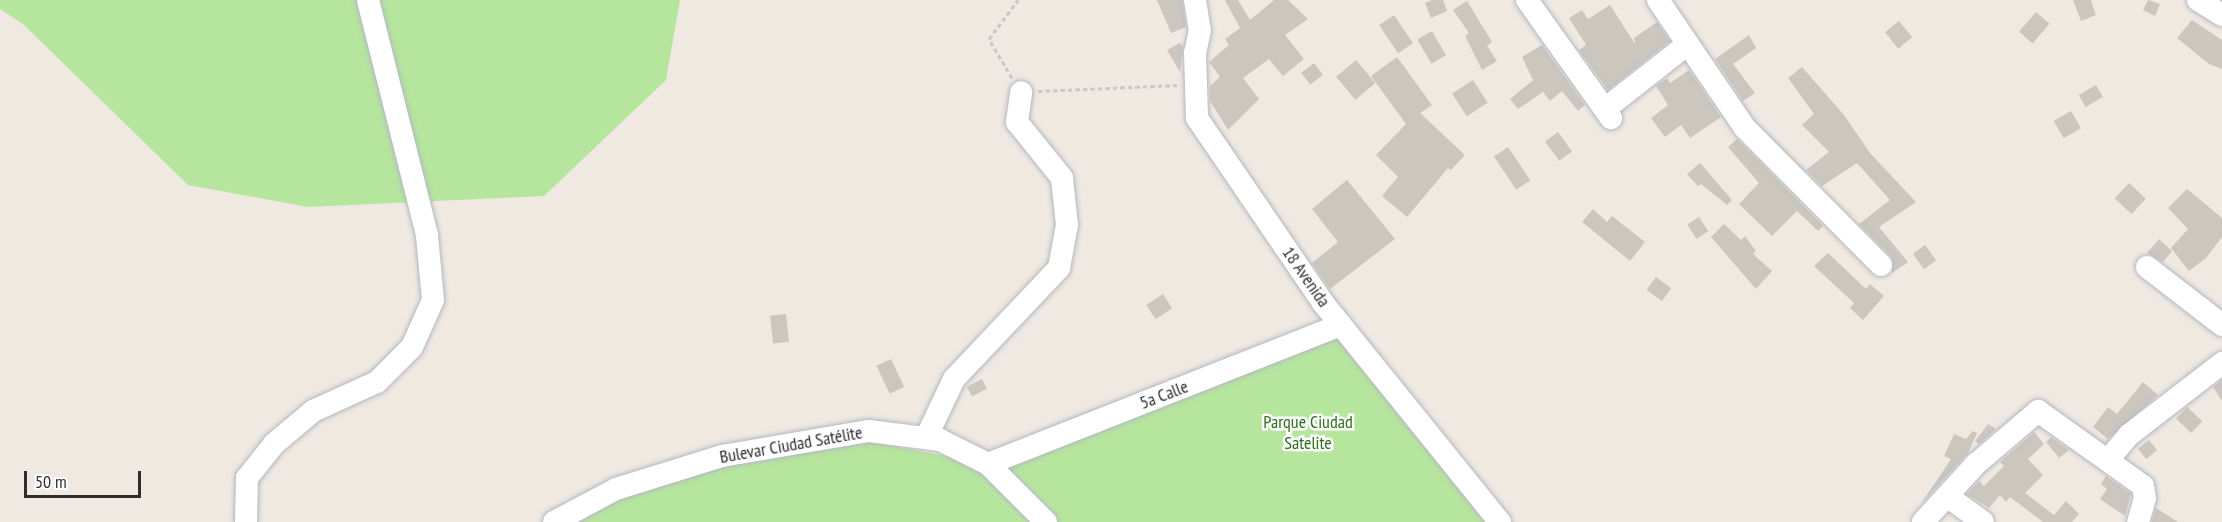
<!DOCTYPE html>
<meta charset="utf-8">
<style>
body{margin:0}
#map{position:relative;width:2222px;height:522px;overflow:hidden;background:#efe9e1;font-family:"PT Sans Narrow",sans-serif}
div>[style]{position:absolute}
.green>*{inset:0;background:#b6e59e}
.building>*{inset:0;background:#cbc7bf;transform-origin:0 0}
.path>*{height:3px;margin-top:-1.5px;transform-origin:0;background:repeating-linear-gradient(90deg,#c9c9c9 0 4.5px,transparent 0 7.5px)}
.roads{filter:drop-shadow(0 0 2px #b4b7c1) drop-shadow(0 0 2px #b4b7c1)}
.minor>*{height:22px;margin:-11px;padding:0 11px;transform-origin:11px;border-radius:11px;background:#fff}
span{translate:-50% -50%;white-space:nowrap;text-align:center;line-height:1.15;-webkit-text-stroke:5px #fff;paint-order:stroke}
.street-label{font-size:18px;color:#2e2e2e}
.park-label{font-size:18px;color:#2c6e1b}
.scale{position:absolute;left:24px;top:471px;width:117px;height:27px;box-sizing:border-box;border:3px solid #2e2e2e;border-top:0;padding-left:8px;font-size:18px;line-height:21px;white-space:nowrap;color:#2e2e2e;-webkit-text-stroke:4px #fff;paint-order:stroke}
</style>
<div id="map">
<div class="green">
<i style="clip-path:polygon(0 0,680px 0,666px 80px,544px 196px,308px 207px,188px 185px,23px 24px,0 9px)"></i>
<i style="clip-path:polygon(1341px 325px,1488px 522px,562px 522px,640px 481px,834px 435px,988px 464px)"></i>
</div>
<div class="building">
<i style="clip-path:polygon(1157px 0,1182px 0,1186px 27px,1171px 33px)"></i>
<i style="clip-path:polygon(1225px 0,1238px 0,1250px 20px,1274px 0,1288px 0,1308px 19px,1285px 35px,1304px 59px,1283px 76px,1269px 59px,1243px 78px,1259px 99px,1228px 130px,1210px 101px,1210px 86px,1220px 77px,1209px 62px,1229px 45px,1225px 39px,1240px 28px)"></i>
<i style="clip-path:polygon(1432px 0,1443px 0,1447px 11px,1431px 18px,1425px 3px)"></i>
<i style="clip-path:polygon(2073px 0,2091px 0,2096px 15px,2081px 21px)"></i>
<i style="clip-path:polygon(2148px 0,2160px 4px,2155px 16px,2143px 10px)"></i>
<i style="clip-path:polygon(1467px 1px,1492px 42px,1487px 46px,1497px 61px,1482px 70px,1465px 36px,1469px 33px,1453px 10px)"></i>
<i style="clip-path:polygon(1610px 5px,1635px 44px,1634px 38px,1657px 22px,1670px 41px,1608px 90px,1579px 50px,1586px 45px,1569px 18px,1582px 10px,1588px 19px)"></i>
<i style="left:2036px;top:12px;width:18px;height:26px;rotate:41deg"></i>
<i style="left:1394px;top:15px;width:34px;height:18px;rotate:56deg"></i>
<i style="clip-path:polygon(2192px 20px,2222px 40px,2222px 69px,2209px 64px,2177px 38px)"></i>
<i style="left:1899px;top:21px;width:21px;height:18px;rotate:51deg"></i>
<i style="left:1432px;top:31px;width:28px;height:17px;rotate:60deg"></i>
<i style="clip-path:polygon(1749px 35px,1756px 48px,1733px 64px,1755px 93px,1743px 101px,1715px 59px)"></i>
<i style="clip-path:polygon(1180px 43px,1183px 47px,1180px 72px,1167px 50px)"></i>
<i style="clip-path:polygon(1542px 45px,1585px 105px,1578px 111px,1562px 91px,1550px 101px,1543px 92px,1518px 109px,1510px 99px,1533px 80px,1522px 57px)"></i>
<i style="clip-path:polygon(1397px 57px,1432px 105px,1420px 113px,1465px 155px,1451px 170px,1448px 168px,1407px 217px,1382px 196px,1398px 177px,1376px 155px,1406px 124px,1371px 76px)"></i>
<i style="left:1356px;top:60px;width:30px;height:26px;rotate:50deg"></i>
<i style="left:1314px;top:63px;width:15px;height:16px;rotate:53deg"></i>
<i style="clip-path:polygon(1802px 67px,1844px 115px,1870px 153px,1916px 202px,1879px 227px,1908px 262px,1892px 273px,1891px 256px,1859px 224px,1890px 200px,1857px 163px,1822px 186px,1806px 170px,1829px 152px,1802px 125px,1814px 114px,1788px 78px)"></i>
<i style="clip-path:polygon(1689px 70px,1721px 117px,1690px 138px,1681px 125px,1665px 137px,1651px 118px,1668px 105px,1656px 86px,1667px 78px,1670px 83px)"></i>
<i style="left:1473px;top:80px;width:27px;height:25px;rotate:57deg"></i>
<i style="left:2096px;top:85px;width:14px;height:20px;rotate:60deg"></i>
<i style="left:2071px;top:111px;width:20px;height:20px;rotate:60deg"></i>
<i style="left:1558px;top:132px;width:24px;height:16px;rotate:54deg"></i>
<i style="clip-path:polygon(1737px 139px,1823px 226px,1818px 231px,1797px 211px,1772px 236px,1739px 204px,1759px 183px,1728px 147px)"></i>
<i style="left:1508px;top:147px;width:40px;height:17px;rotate:56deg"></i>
<i style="clip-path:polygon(1700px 163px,1732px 200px,1727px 205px,1701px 184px,1698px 186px,1687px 174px)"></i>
<i style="clip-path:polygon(1347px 180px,1395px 239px,1330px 289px,1312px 263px,1338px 242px,1312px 209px)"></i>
<i style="left:2129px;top:183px;width:23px;height:21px;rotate:43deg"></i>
<i style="clip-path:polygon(2187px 189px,2222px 218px,2222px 237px,2206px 258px,2189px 271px,2171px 248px,2188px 229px,2168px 208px)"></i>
<i style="clip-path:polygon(1593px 209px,1607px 222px,1612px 216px,1645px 242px,1630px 261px,1582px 222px)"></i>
<i style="left:1699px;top:217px;width:17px;height:14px;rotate:57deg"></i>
<i style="clip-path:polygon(1724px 224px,1741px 240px,1745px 236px,1756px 251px,1753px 254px,1772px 271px,1756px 289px,1711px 237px)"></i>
<i style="clip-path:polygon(2159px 239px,2172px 251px,2163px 262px,2147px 253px)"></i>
<i style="left:1925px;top:245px;width:19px;height:15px;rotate:54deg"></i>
<i style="clip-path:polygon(1828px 253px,1866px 289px,1870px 284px,1884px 296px,1863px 320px,1850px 308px,1854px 303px,1814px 266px)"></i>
<i style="left:1656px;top:277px;width:19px;height:16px;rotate:36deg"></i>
<i style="left:1163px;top:294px;width:17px;height:20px;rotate:57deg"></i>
<i style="left:786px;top:314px;width:28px;height:16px;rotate:84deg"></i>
<i style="left:891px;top:359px;width:31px;height:16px;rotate:65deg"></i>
<i style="left:982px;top:379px;width:11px;height:17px;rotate:63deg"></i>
<i style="clip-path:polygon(2222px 380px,2222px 401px,2213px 387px)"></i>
<i style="clip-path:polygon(2143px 382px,2158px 395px,2108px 439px,2093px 427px,2108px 407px,2117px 414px)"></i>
<i style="left:2187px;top:407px;width:21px;height:16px;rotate:43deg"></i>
<i style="clip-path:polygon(1988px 424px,1996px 429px,1979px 444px,1975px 441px)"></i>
<i style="clip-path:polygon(1973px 431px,1977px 433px,1968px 453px,1921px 504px,1951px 459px,1944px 456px,1954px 434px,1966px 439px)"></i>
<i style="clip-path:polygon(2034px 432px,2044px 444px,2028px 459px,2043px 475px,2025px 493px,2054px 515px,2066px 501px,2079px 514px,2072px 522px,2043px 522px,2010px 497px,2006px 502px,2000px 495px,1989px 508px,1967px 494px,1979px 481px,1984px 486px,2004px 466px,2000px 462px)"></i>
<i style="clip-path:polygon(2051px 437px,2069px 450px,2059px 458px,2046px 442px)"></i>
<i style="left:2149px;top:440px;width:13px;height:14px;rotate:51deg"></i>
<i style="clip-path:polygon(2106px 476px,2131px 494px,2125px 516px,2100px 499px,2107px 489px,2101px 484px)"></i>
<i style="clip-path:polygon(2156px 508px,2178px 522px,2152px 522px)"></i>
</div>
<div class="path">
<i style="left:1012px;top:78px;width:45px;rotate:-120.5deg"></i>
<i style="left:989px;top:39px;width:49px;rotate:-53.4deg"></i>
<i style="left:1038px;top:91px;width:141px;rotate:-2.4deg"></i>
</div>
<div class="roads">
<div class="minor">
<i style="left:1195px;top:0;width:30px;rotate:81deg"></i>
<i style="left:1200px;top:30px;width:24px;rotate:102deg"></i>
<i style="left:1195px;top:53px;width:65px;rotate:88.2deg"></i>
<i style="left:1197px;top:118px;width:224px;rotate:55.7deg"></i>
<i style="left:1323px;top:303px;width:282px;rotate:51.1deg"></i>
<i style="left:1527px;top:0;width:145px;rotate:54.6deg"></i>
<i style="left:1658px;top:0;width:155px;rotate:55.8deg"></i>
<i style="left:1745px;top:128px;width:193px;rotate:45.2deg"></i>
<i style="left:2198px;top:0;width:28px;rotate:32deg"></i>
<i style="left:1605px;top:109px;width:105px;rotate:-38.1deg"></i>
<i style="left:2147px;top:267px;width:95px;rotate:37.7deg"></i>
<i style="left:926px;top:438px;width:65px;rotate:-64.6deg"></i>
<i style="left:954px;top:379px;width:153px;rotate:-46.6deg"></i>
<i style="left:1059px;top:268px;width:44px;rotate:-79.5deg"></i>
<i style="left:1067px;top:225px;width:47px;rotate:-96.1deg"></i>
<i style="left:1062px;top:178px;width:72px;rotate:-128.8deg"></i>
<i style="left:1017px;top:122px;width:30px;rotate:-82deg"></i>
<i style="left:2108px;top:460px;width:33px;rotate:-50deg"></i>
<i style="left:2129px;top:435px;width:118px;rotate:-37.7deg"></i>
<i style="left:988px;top:464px;width:379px;rotate:-21.5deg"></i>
<i style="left:1947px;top:496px;width:44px;rotate:35.8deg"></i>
<i style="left:246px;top:522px;width:44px;rotate:-88.7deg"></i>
<i style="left:247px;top:478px;width:43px;rotate:-51.5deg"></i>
<i style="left:274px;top:444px;width:51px;rotate:-40.2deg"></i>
<i style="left:313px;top:411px;width:70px;rotate:-24.4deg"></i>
<i style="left:377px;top:382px;width:49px;rotate:-45deg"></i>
<i style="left:412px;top:347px;width:51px;rotate:-65.9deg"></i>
<i style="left:433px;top:300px;width:65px;rotate:-95.3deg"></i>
<i style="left:427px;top:235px;width:242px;rotate:-104.1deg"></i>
<i style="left:554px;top:522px;width:70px;rotate:-28deg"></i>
<i style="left:616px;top:489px;width:111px;rotate:-17.3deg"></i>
<i style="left:722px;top:456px;width:149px;rotate:-9.7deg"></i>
<i style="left:869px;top:431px;width:72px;rotate:7.2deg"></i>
<i style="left:940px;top:440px;width:54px;rotate:26.6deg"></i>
<i style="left:988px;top:464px;width:82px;rotate:45deg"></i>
<i style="left:1923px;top:522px;width:79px;rotate:-47.6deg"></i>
<i style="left:1976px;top:464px;width:82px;rotate:-40.5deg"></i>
<i style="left:2038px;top:411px;width:129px;rotate:35.5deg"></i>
<i style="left:2143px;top:486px;width:12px;rotate:81deg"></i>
<i style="left:2145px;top:498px;width:25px;rotate:106deg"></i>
</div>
</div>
<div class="street-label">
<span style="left:1306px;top:277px;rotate:55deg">18 Avenida</span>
<span style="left:1164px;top:395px;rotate:-21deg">5a Calle</span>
<span style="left:791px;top:445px;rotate:-10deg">Bulevar Ciudad Satélite</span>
</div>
<div class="park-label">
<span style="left:1308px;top:433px">Parque Ciudad<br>Satelite</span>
</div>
<div class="scale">50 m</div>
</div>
